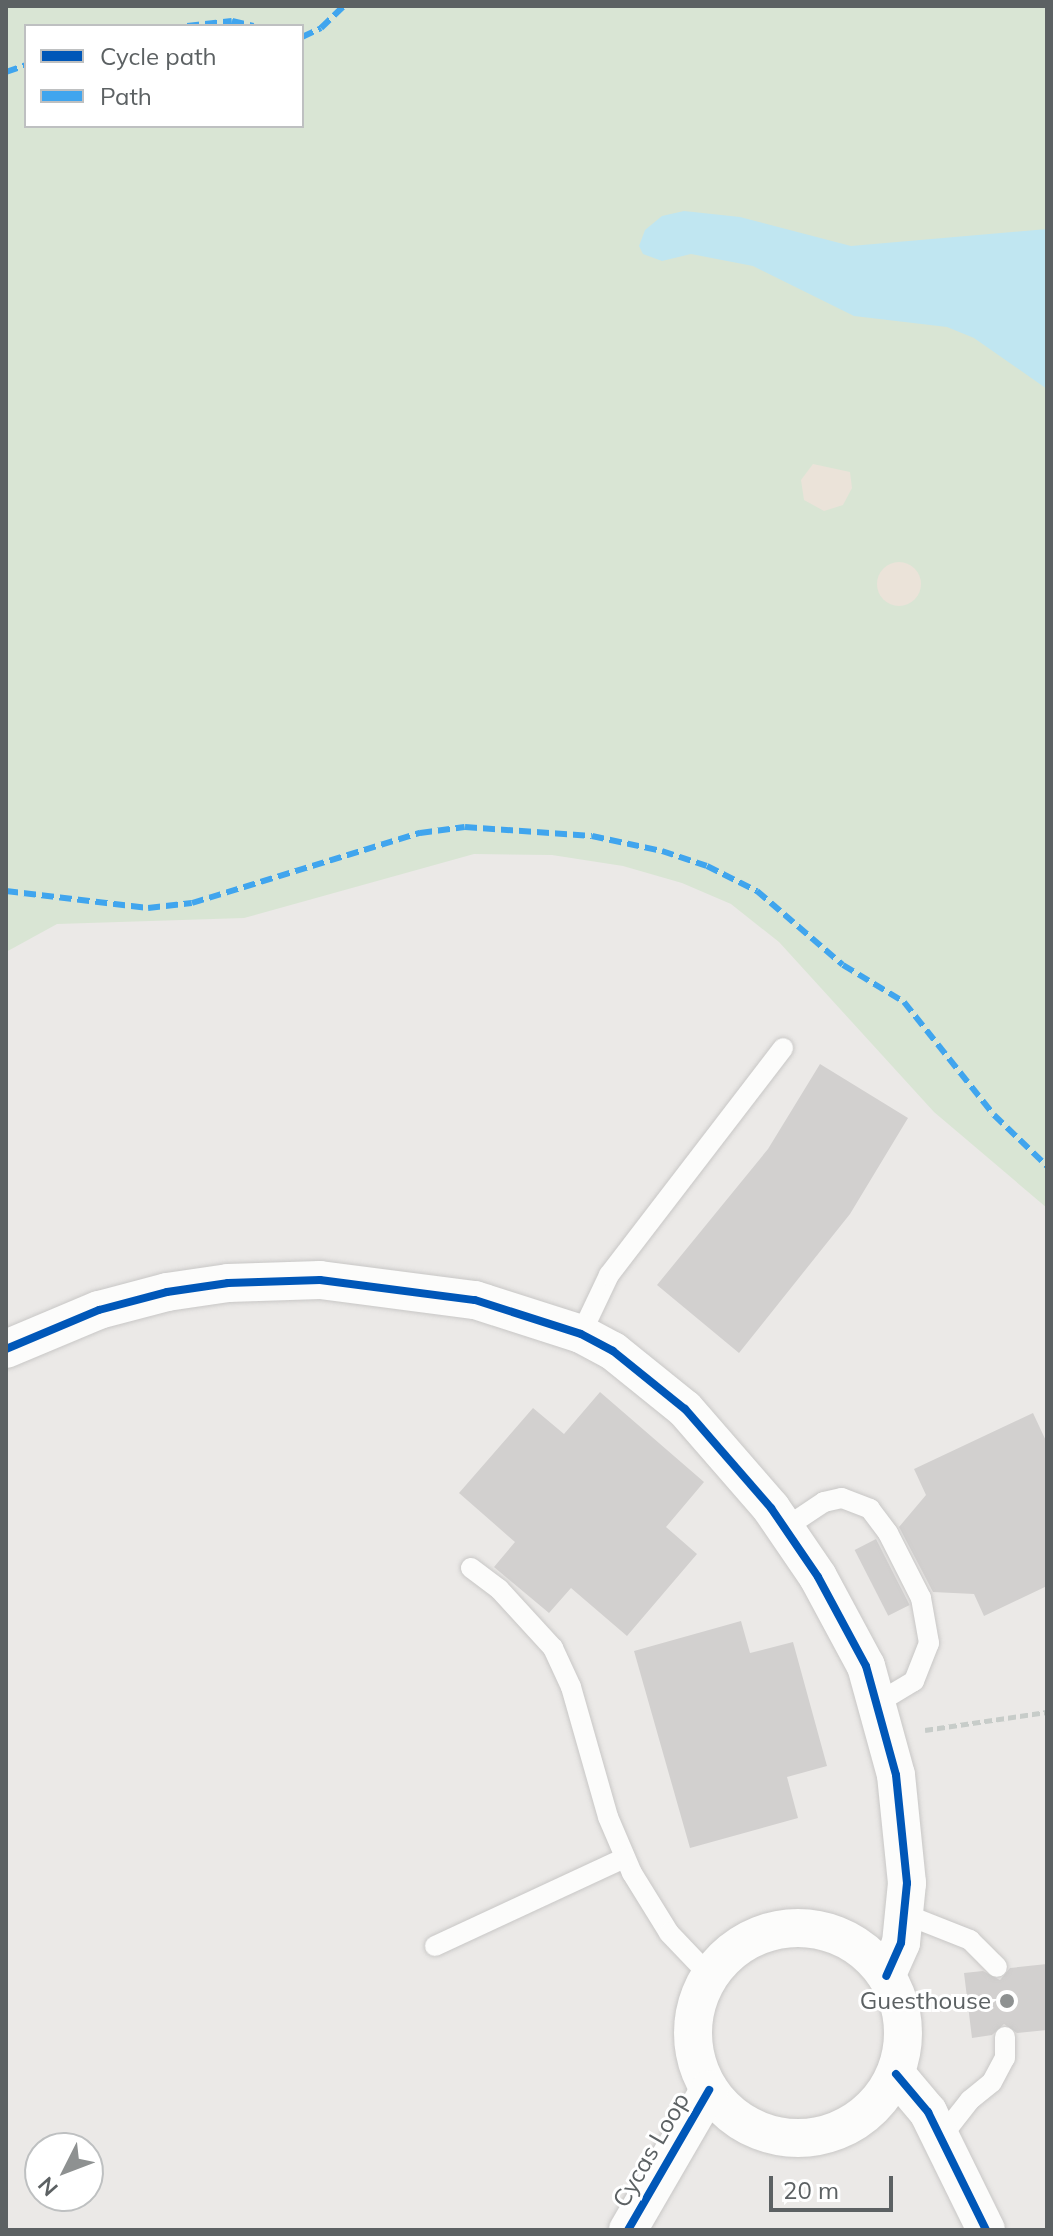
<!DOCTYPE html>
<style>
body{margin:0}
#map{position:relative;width:1053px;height:2236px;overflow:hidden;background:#ebe9e7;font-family:Mulish,sans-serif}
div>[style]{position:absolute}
.green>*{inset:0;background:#d9e5d4}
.sand>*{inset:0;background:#ebe3d9}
.round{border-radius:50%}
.water>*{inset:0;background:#c0e6f1}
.building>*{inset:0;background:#d2d0cf;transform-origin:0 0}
.path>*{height:5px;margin-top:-2.5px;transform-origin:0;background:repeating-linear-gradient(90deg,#c7ccc9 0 8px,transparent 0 12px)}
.roads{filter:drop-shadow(0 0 2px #c8c7c6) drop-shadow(0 0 2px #c8c7c6)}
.lane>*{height:20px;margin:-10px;padding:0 10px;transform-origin:10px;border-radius:10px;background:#fcfcfb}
.street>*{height:38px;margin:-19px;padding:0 19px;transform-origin:19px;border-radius:19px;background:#fcfcfb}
.street>.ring{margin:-19px;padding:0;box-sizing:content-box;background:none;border:38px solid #fcfcfb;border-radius:50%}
.quiet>*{height:6px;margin-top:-3px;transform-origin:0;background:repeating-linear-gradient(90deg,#40a5ee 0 12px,transparent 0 18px)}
.cycleway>*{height:8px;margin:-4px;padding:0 4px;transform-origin:4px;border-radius:4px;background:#0057b8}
.dots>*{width:22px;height:22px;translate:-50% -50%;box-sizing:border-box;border:4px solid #fff;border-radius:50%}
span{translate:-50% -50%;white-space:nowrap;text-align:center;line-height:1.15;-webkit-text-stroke:6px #fff;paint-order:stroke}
.poi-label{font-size:24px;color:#5c6163}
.right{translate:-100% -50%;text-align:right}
.street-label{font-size:24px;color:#5c6163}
.frame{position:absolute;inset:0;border:8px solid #5c6163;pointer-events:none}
.legend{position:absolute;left:24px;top:24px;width:280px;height:104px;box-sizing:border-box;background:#fff;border:2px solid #bec0c1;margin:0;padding:10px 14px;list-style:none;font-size:24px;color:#5c6163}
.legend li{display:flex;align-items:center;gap:16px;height:40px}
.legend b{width:40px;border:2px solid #bec0c1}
.north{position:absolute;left:24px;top:2132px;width:80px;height:80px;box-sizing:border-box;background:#fff;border:2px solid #bec0c1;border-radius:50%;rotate:228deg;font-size:22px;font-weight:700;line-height:32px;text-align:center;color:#5c6163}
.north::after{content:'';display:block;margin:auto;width:28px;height:36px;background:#8e9191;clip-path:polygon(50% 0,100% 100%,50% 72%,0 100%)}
.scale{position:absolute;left:769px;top:2176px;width:124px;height:36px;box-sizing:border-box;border:4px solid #5c6163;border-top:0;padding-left:10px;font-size:24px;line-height:28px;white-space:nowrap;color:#5c6163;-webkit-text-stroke:6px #fff;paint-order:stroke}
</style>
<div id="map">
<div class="green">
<i style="clip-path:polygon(evenodd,6px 6px,1047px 6px,1047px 1208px,934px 1112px,779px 942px,731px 904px,682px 883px,623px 866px,552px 855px,474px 854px,244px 918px,57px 924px,6px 952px,6px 6px,26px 26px,302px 26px,302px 126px,26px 126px,26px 26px)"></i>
</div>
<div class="sand">
<i style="clip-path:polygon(813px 464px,850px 472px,852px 488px,843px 505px,824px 511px,804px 500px,801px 480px)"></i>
<i class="round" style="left:877px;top:562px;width:44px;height:44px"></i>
</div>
<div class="water">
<i style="clip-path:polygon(684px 211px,740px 217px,851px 246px,1047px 229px,1047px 389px,974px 338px,947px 327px,854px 316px,753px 266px,691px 254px,662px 261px,643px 254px,639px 246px,645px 230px,662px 216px)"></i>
</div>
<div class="building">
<i style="clip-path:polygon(820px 1064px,908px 1118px,850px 1214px,739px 1353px,657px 1285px,768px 1149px)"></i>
<i style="clip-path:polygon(600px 1392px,704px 1482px,666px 1527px,697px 1554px,627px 1636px,571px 1588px,549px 1613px,494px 1567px,515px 1542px,459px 1493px,533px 1408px,564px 1434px)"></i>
<i style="clip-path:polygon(1033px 1413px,1047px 1443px,1047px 1586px,984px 1616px,974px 1594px,933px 1592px,899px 1527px,926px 1495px,914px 1469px)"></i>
<i style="left:876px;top:1539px;width:74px;height:24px;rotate:63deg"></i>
<i style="clip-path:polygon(741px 1621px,750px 1653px,793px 1642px,827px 1766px,787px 1777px,798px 1818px,690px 1848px,634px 1651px)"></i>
<i style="clip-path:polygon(1047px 1964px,1047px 2030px,1017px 2033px,1004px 2024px,992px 2035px,972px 2038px,964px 1973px,983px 1971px,1000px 1980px,1010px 1968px)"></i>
</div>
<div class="path">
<i style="left:925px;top:1730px;width:123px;rotate:-8.4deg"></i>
</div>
<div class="roads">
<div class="lane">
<i style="left:581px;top:1334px;width:65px;rotate:-64.6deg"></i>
<i style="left:609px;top:1275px;width:286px;rotate:-52.5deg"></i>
<i style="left:785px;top:1528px;width:47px;rotate:-33.7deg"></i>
<i style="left:824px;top:1502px;width:18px;rotate:-13deg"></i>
<i style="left:842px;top:1498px;width:30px;rotate:21deg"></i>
<i style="left:870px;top:1509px;width:30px;rotate:53deg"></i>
<i style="left:888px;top:1533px;width:73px;rotate:63.1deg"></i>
<i style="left:921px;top:1598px;width:46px;rotate:79.9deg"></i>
<i style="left:929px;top:1643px;width:41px;rotate:111.5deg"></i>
<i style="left:914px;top:1681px;width:41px;rotate:149deg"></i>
<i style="left:471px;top:1568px;width:35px;rotate:37deg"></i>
<i style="left:499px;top:1589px;width:80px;rotate:47.5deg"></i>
<i style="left:553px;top:1648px;width:43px;rotate:65.2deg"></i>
<i style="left:571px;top:1687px;width:135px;rotate:74.1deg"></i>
<i style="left:608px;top:1817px;width:61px;rotate:66.8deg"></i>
<i style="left:632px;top:1873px;width:70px;rotate:58.3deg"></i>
<i style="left:669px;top:1933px;width:59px;rotate:46.4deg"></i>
<i style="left:907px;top:1915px;width:68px;rotate:21.6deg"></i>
<i style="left:970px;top:1940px;width:38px;rotate:45deg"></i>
<i style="left:435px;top:1946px;width:209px;rotate:-24.9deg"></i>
<i style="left:941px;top:2137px;width:47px;rotate:-51.9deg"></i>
<i style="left:970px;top:2100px;width:28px;rotate:-39deg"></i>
<i style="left:992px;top:2082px;width:27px;rotate:-62deg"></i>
<i style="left:1005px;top:2058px;width:21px;rotate:-90deg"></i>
</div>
<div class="street">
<i style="left:6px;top:1349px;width:101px;rotate:-22.8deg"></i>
<i style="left:99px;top:1310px;width:70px;rotate:-14.8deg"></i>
<i style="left:167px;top:1292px;width:62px;rotate:-8.4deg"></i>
<i style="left:228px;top:1283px;width:92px;rotate:-1.9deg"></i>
<i style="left:320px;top:1280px;width:156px;rotate:7.4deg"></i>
<i style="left:475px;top:1300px;width:111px;rotate:17.8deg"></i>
<i style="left:581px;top:1334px;width:36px;rotate:28deg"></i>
<i style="left:613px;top:1351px;width:92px;rotate:38.9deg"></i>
<i style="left:685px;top:1409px;width:131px;rotate:49deg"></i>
<i style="left:771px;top:1508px;width:83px;rotate:55.7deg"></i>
<i style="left:818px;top:1577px;width:101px;rotate:61.7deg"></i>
<i style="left:866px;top:1666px;width:113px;rotate:74.6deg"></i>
<i style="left:896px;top:1775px;width:109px;rotate:84.2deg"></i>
<i style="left:907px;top:1883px;width:60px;rotate:95.7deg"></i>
<i style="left:901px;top:1943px;width:36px;rotate:114deg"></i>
<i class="ring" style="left:693px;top:1928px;width:172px;height:172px"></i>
<i style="left:896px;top:2074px;width:50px;rotate:49.9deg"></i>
<i style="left:928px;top:2112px;width:131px;rotate:63.8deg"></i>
<i style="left:628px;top:2230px;width:162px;rotate:-59.9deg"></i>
</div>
</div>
<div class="quiet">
<i style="left:187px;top:26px;width:45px;rotate:-6.3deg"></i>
<i style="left:232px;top:21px;width:22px;rotate:13deg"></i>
<i style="left:302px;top:37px;width:21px;rotate:-25deg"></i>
<i style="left:321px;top:28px;width:32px;rotate:-44deg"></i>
<i style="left:6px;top:72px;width:21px;rotate:-19deg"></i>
<i style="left:6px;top:891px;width:143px;rotate:6.8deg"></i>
<i style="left:148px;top:908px;width:44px;rotate:-6.5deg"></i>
<i style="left:192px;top:903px;width:239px;rotate:-17.1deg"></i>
<i style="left:420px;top:833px;width:45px;rotate:-7.6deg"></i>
<i style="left:465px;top:827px;width:127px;rotate:4.1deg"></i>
<i style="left:592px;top:836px;width:72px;rotate:12.1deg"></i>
<i style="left:662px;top:851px;width:47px;rotate:18.4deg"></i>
<i style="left:707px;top:866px;width:56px;rotate:26.6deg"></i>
<i style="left:757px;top:891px;width:113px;rotate:40.7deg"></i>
<i style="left:843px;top:965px;width:71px;rotate:31.2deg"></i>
<i style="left:904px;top:1002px;width:144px;rotate:51.5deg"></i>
<i style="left:994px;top:1115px;width:74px;rotate:43.9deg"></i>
</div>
<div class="cycleway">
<i style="left:6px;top:1349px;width:101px;rotate:-22.8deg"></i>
<i style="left:99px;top:1310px;width:70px;rotate:-14.8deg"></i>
<i style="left:167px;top:1292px;width:62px;rotate:-8.4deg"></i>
<i style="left:228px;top:1283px;width:92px;rotate:-1.9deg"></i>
<i style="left:320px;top:1280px;width:156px;rotate:7.4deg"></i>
<i style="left:475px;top:1300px;width:111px;rotate:17.8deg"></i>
<i style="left:581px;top:1334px;width:36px;rotate:28deg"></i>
<i style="left:613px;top:1351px;width:92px;rotate:38.9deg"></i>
<i style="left:685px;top:1409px;width:131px;rotate:49deg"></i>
<i style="left:771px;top:1508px;width:83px;rotate:55.7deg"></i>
<i style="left:818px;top:1577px;width:101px;rotate:61.7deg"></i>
<i style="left:866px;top:1666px;width:113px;rotate:74.6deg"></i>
<i style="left:896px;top:1775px;width:109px;rotate:84.2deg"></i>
<i style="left:907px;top:1883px;width:60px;rotate:95.7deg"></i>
<i style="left:901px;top:1943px;width:36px;rotate:114deg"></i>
<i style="left:896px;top:2074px;width:50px;rotate:49.9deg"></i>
<i style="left:928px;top:2112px;width:131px;rotate:63.8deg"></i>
<i style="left:628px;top:2230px;width:162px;rotate:-59.9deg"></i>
</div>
<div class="dots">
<i style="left:1007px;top:2001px;background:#8e9191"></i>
</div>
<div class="poi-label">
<span class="right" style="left:991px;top:2001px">Guesthouse</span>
</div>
<div class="street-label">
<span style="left:651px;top:2150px;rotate:-60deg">Cycas Loop</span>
</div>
<div class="frame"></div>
<ul class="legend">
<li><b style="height:10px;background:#0057b8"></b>Cycle path</li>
<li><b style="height:10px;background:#40a5ee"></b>Path</li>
</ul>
<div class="north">N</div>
<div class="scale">20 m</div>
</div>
